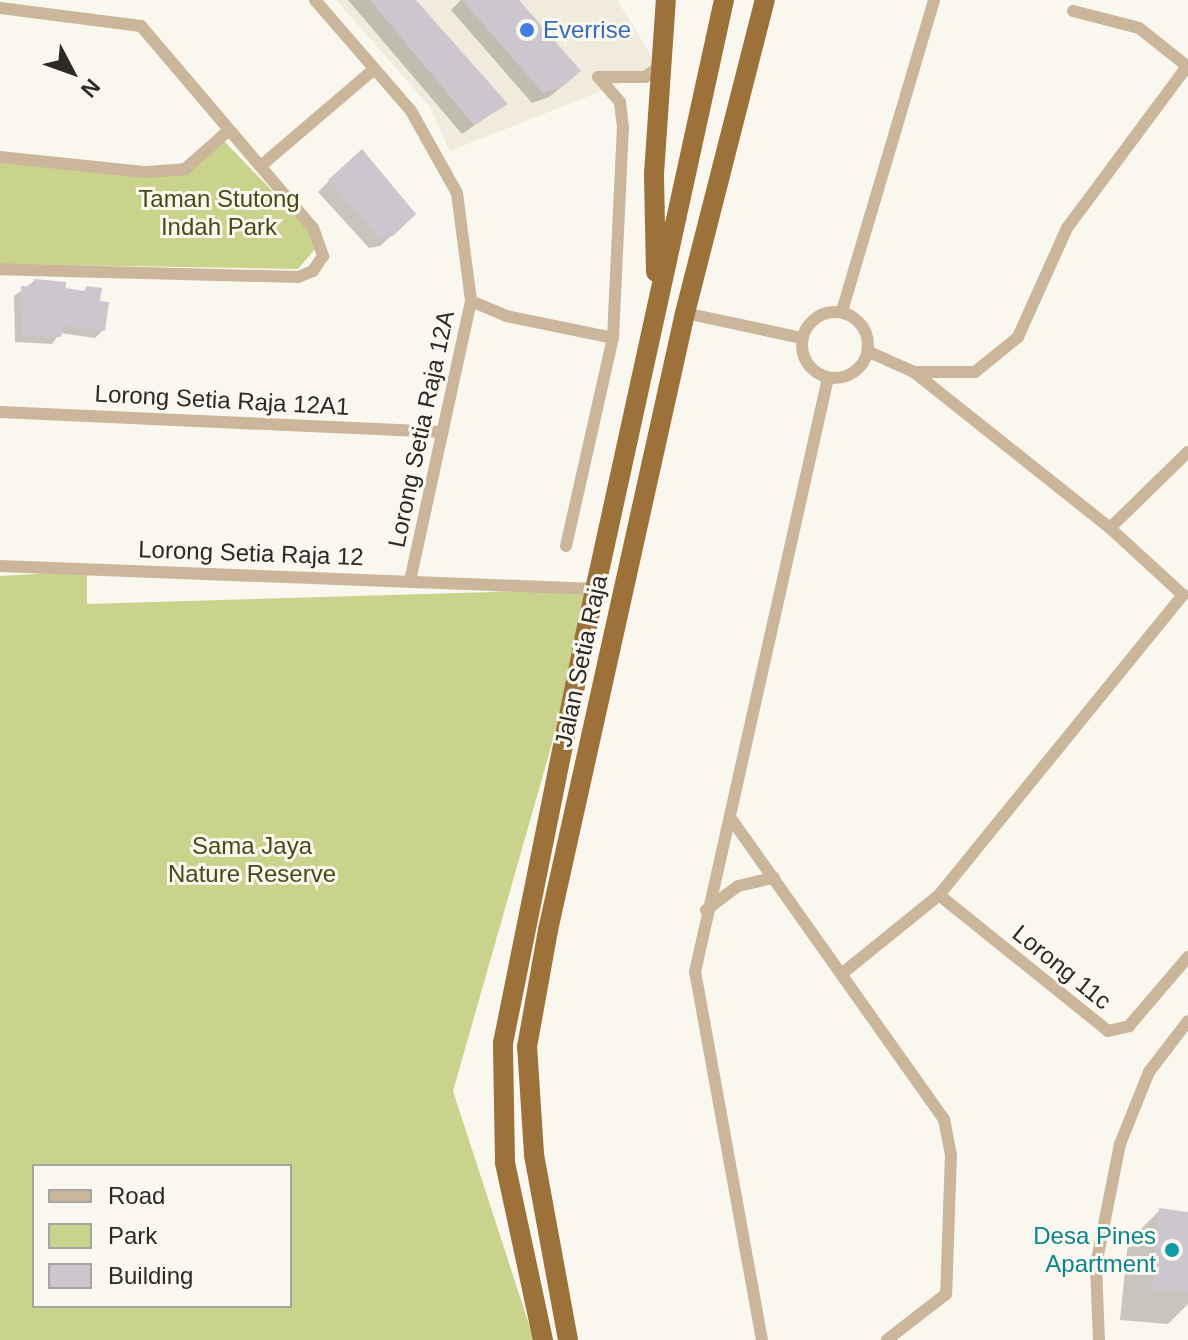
<!DOCTYPE html>
<style>
body{margin:0}
#map{position:relative;width:1188px;height:1340px;overflow:hidden;background:#faf7ef;font-family:Helvetica,sans-serif}
div>[style]{position:absolute}
.built>*{inset:0;background:#f0ebdc}
.green>*{inset:0;background:#c9d38b}
.shadow>*{inset:0;background:#0003}
.building>*{inset:0;background:#ccc7cf}
.minor>*{height:12px;margin:-6px;padding:0 6px;transform-origin:6px;border-radius:6px;background:#cbb59b}
.minor>.ring{margin:-6px;padding:0;box-sizing:content-box;background:none;border:12px solid #cbb59b;border-radius:50%}
.trunk>*{height:20px;margin:-10px;padding:0 10px;transform-origin:10px;border-radius:10px;background:#9c723a}
.dots>*{width:22px;height:22px;translate:-50% -50%;box-sizing:border-box;border:4px solid #faf7ef;border-radius:50%}
span{translate:-50% -50%;white-space:nowrap;text-align:center;line-height:1.15;-webkit-text-stroke:6px #faf7ef;paint-order:stroke}
.shop-label{font-size:24px;color:#366cbe}
.left{translate:0 -50%;text-align:left}
.park-label{font-size:24px;color:#464b14}
.street-label{font-size:24px;color:#2b2a27}
.culture-label{font-size:24px;color:#0d838f}
.right{translate:-100% -50%;text-align:right}
.legend{position:absolute;left:32px;top:1164px;width:260px;height:144px;box-sizing:border-box;background:#faf7ef;border:2px solid #a7a59f;margin:0;padding:10px 14px;list-style:none;font-size:24px;color:#2b2a27}
.legend li{display:flex;align-items:center;gap:16px;height:40px}
.legend b{width:40px;border:2px solid #a7a59f}
.north{position:absolute;left:32px;top:32px;width:80px;height:80px;-webkit-text-stroke:6px #faf7ef;paint-order:stroke;rotate:131deg;font-size:22px;font-weight:700;line-height:32px;text-align:center;color:#2b2a27}
.north::after{content:'';display:block;margin:auto;width:28px;height:36px;background:#2b2a27;clip-path:polygon(50% 0,100% 100%,50% 72%,0 100%)}
</style>
<div id="map">
<div class="built">
<i style="clip-path:polygon(336px 0,617px 0,659px 68px,450px 151px,430px 107px)"></i>
</div>
<div class="green">
<i style="clip-path:polygon(225px 142px,307px 227px,315px 249px,298px 269px,0 264px,0 160px,185px 170px)"></i>
<i style="clip-path:polygon(evenodd,87px 571px,87px 604px,596px 589px,453px 1091px,534px 1340px,0 1340px,0 576px,87px 571px,34px 1166px,290px 1166px,290px 1306px,34px 1306px,34px 1166px)"></i>
</div>
<div class="shadow">
<i style="clip-path:polygon(348px 0,415px 0,505px 104px,462px 134px)"></i>
<i style="clip-path:polygon(461px 0,516px 0,567px 82px,549px 97px,532px 103px,451px 10px)"></i>
<i style="clip-path:polygon(329px 181px,403px 225px,380px 246px,369px 248px,318px 192px)"></i>
<i style="clip-path:polygon(34px 281px,98px 303px,103px 330px,95px 338px,60px 333px,52px 344px,15px 342px,14px 296px)"></i>
<i style="clip-path:polygon(1160px 1210px,1188px 1214px,1188px 1304px,1168px 1324px,1120px 1320px,1128px 1242px)"></i>
</div>
<div class="building">
<i style="clip-path:polygon(370px 0,416px 0,508px 104px,474px 125px)"></i>
<i style="clip-path:polygon(462px 0,519px 0,581px 71px,562px 87px,543px 93px)"></i>
<i style="clip-path:polygon(362px 149px,416px 214px,393px 236px,380px 238px,328px 180px)"></i>
<i style="clip-path:polygon(34px 279px,66px 282px,66px 288px,84px 291px,87px 286px,102px 288px,100px 301px,109px 302px,105px 331px,63px 325px,61px 337px,22px 335px,21px 286px,33px 287px)"></i>
<i style="clip-path:polygon(1159px 1208px,1188px 1212px,1188px 1292px,1152px 1289px)"></i>
</div>
<div class="minor">
<i style="left:315px;top:0;width:147px;rotate:49.1deg"></i>
<i style="left:411px;top:111px;width:94px;rotate:60.7deg"></i>
<i style="left:457px;top:193px;width:109px;rotate:82.6deg"></i>
<i style="left:471px;top:301px;width:286px;rotate:102.3deg"></i>
<i style="left:0;top:8px;width:142px;rotate:7.3deg"></i>
<i style="left:141px;top:26px;width:265px;rotate:49.6deg"></i>
<i style="left:313px;top:228px;width:30px;rotate:70deg"></i>
<i style="left:323px;top:256px;width:18px;rotate:124deg"></i>
<i style="left:313px;top:271px;width:16px;rotate:158deg"></i>
<i style="left:298px;top:277px;width:298px;rotate:-178.5deg"></i>
<i style="left:1073px;top:11px;width:68px;rotate:14.4deg"></i>
<i style="left:1139px;top:28px;width:61px;rotate:38.4deg"></i>
<i style="left:598px;top:77px;width:47px"></i>
<i style="left:645px;top:77px;width:19px;rotate:-35deg"></i>
<i style="left:0;top:157px;width:147px;rotate:5.9deg"></i>
<i style="left:146px;top:172px;width:39px;rotate:-4deg"></i>
<i style="left:185px;top:169px;width:57px;rotate:-41.5deg"></i>
<i style="left:263px;top:164px;width:145px;rotate:-40.5deg"></i>
<i style="left:471px;top:301px;width:38px;rotate:23deg"></i>
<i style="left:506px;top:316px;width:109px;rotate:11.6deg"></i>
<i style="left:842px;top:311px;width:324px;rotate:-73.5deg"></i>
<i class="ring" style="left:802px;top:312px;width:54px;height:54px"></i>
<i style="left:685px;top:313px;width:120px;rotate:12.1deg"></i>
<i style="left:914px;top:372px;width:61px"></i>
<i style="left:975px;top:372px;width:55px;rotate:-39.1deg"></i>
<i style="left:1018px;top:337px;width:120px;rotate:-65.8deg"></i>
<i style="left:1067px;top:228px;width:203px;rotate:-53.4deg"></i>
<i style="left:0;top:412px;width:443px;rotate:2.6deg"></i>
<i style="left:1110px;top:528px;width:109px;rotate:-44.3deg"></i>
<i style="left:566px;top:546px;width:213px;rotate:-77.3deg"></i>
<i style="left:613px;top:338px;width:211px;rotate:-87.3deg"></i>
<i style="left:623px;top:127px;width:25px;rotate:-97deg"></i>
<i style="left:620px;top:102px;width:33px;rotate:-131deg"></i>
<i style="left:0;top:566px;width:596px;rotate:2.21deg"></i>
<i style="left:732px;top:820px;width:367px;rotate:54.7deg"></i>
<i style="left:944px;top:1119px;width:36px;rotate:79deg"></i>
<i style="left:951px;top:1154px;width:140px;rotate:92deg"></i>
<i style="left:946px;top:1294px;width:75px;rotate:142.1deg"></i>
<i style="left:939px;top:895px;width:217px;rotate:38.8deg"></i>
<i style="left:1108px;top:1031px;width:22px;rotate:-13deg"></i>
<i style="left:1129px;top:1026px;width:91px;rotate:-49.5deg"></i>
<i style="left:706px;top:910px;width:40px;rotate:-37deg"></i>
<i style="left:738px;top:886px;width:37px;rotate:-13deg"></i>
<i style="left:844px;top:972px;width:122px;rotate:-39deg"></i>
<i style="left:939px;top:895px;width:387px;rotate:-50.9deg"></i>
<i style="left:1183px;top:595px;width:99px;rotate:-137.5deg"></i>
<i style="left:1110px;top:528px;width:251px;rotate:-141.5deg"></i>
<i style="left:914px;top:372px;width:49px;rotate:-156deg"></i>
<i style="left:762px;top:1340px;width:374px;rotate:-100.3deg"></i>
<i style="left:695px;top:972px;width:609px;rotate:-77.38deg"></i>
<i style="left:1099px;top:1340px;width:75px;rotate:-92.3deg"></i>
<i style="left:1096px;top:1265px;width:123px;rotate:-78.8deg"></i>
<i style="left:1120px;top:1144px;width:78px;rotate:-68.1deg"></i>
<i style="left:1149px;top:1072px;width:64px;rotate:-52.6deg"></i>
</div>
<div class="trunk">
<i style="left:656px;top:272px;width:98px;rotate:-91.2deg"></i>
<i style="left:654px;top:174px;width:174px;rotate:-86.1deg"></i>
<i style="left:543px;top:1340px;width:182px;rotate:-102.1deg"></i>
<i style="left:505px;top:1162px;width:119px;rotate:-91deg"></i>
<i style="left:503px;top:1043px;width:406px;rotate:-78.6deg"></i>
<i style="left:583px;top:645px;width:660px;rotate:-77.67deg"></i>
<i style="left:568px;top:1340px;width:189px;rotate:-100.4deg"></i>
<i style="left:534px;top:1154px;width:107px;rotate:-93.7deg"></i>
<i style="left:527px;top:1047px;width:119px;rotate:-79.8deg"></i>
<i style="left:548px;top:930px;width:632px;rotate:-77.48deg"></i>
<i style="left:685px;top:313px;width:323px;rotate:-75.7deg"></i>
</div>
<div class="dots">
<i style="left:527px;top:30px;background:#3f7fe0"></i>
<i style="left:1172px;top:1250px;background:#0f9aa8"></i>
</div>
<div class="shop-label">
<span class="left" style="left:543px;top:30px">Everrise</span>
</div>
<div class="park-label">
<span style="left:219px;top:213px">Taman Stutong<br>Indah Park</span>
<span style="left:252px;top:860px">Sama Jaya<br>Nature Reserve</span>
</div>
<div class="street-label">
<span style="left:222px;top:400px;rotate:3deg">Lorong Setia Raja 12A1</span>
<span style="left:421px;top:429px;rotate:-78deg">Lorong Setia Raja 12A</span>
<span style="left:251px;top:553px;rotate:2deg">Lorong Setia Raja 12</span>
<span style="left:581px;top:661px;rotate:-78deg">Jalan Setia Raja</span>
<span style="left:1062px;top:967px;rotate:39deg">Lorong 11c</span>
</div>
<div class="culture-label">
<span class="right" style="left:1156px;top:1250px">Desa Pines<br>Apartment</span>
</div>
<ul class="legend">
<li><b style="height:10px;background:#cbb59b"></b>Road</li>
<li><b style="height:22px;background:#c9d38b"></b>Park</li>
<li><b style="height:22px;background:#ccc7cf"></b>Building</li>
</ul>
<div class="north">N</div>
</div>
